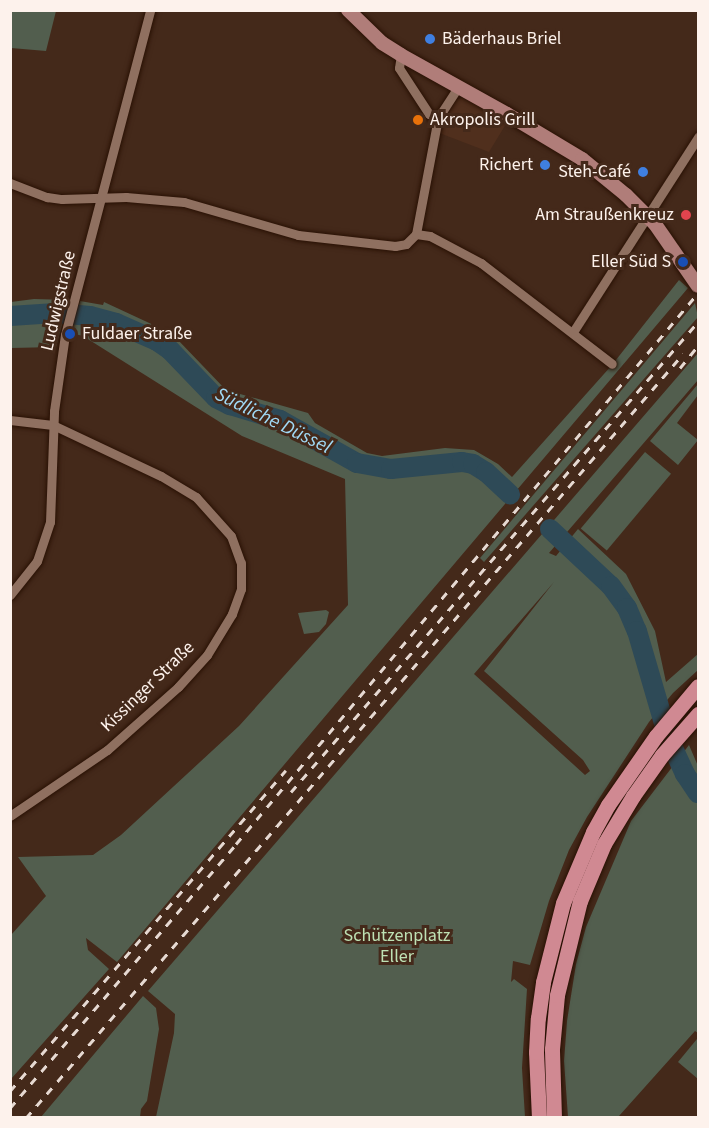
<!DOCTYPE html>
<meta charset="utf-8">
<style>
body{margin:0}
#map{position:relative;width:709px;height:1128px;overflow:hidden;background:#44291a;font-family:"Source Sans 3",sans-serif}
div>[style]{position:absolute}
.built>*{inset:0;background:#502f1d}
.green>*{inset:0;background:#525e4e;transform-origin:0 0}
.river>*{height:20px;margin:-10px;padding:0 10px;transform-origin:10px;border-radius:10px;background:#2e4a57}
.roads{filter:drop-shadow(0 0 2px #291104) drop-shadow(0 0 2px #291104)}
.street>*{height:9px;margin:-4.5px;padding:0 4.5px;transform-origin:4.5px;border-radius:4.5px;background:#8f7060}
.secondary>*{height:14px;margin:-7px;padding:0 7px;transform-origin:7px;border-radius:7px;background:#b07d79}
.primary>*{height:15px;margin:-7.5px;padding:0 7.5px;transform-origin:7.5px;border-radius:7.5px;background:#d08992}
.rail>*{height:3px;margin-top:-1.5px;transform-origin:0;background:repeating-linear-gradient(90deg,#e6d9d2 0 8px,transparent 0 16px)}
.dots>*{width:16px;height:16px;translate:-50% -50%;box-sizing:border-box;border:3px solid #44291a;border-radius:50%}
span{translate:-50% -50%;white-space:nowrap;text-align:center;line-height:1.15;-webkit-text-stroke:6px #44291a;paint-order:stroke}
.poi-label{font-size:18px;color:#fdf2ec}
.left{translate:0 -50%;text-align:left}
.right{translate:-100% -50%;text-align:right}
.street-label{font-size:18px;color:#fdf2ec}
.park-label{font-size:18px;color:#bee1b4}
.water-label{font-size:20px;color:#a0d9f5;font-style:italic}
.frame{position:absolute;inset:0;border:12px solid #fdf2ec;pointer-events:none}
</style>
<div id="map">
<div class="built">
<i style="clip-path:polygon(463px 97px,509px 119px,489px 152px,442px 134px,436px 129px,448px 104px)"></i>
</div>
<div class="green">
<i style="clip-path:polygon(10px 11px,56px 11px,46px 51px,11px 48px)"></i>
<i style="clip-path:polygon(679px 280px,688px 288px,117px 962px,86px 938px,88px 950px,109px 969px,11px 1079px,11px 935px,46px 896px,18px 857px,93px 855px,121px 835px,239px 726px,348px 605px,345px 479px,242px 436px,83px 336px,71px 333px,80px 301px,103px 305px,104px 302px,160px 328px,178px 340px,226px 390px,308px 413px,315px 423px,367px 453px,382px 456px,445px 448px,474px 450px,498px 464px,512px 477px,612px 365px)"></i>
<i style="clip-path:polygon(34px 299px,69px 300px,56px 347px,11px 348px,11px 302px)"></i>
<i style="clip-path:polygon(695px 303px,698px 317px,484px 562px,480px 558px)"></i>
<i style="clip-path:polygon(evenodd,698px 353px,698px 380px,549px 553px,556px 556px,578px 529px,626px 574px,655px 631px,666px 682px,698px 654px,698px 670px,673px 693px,649px 722px,587px 817px,569px 850px,549px 901px,530px 965px,513px 961px,511px 982px,514px 979px,527px 989px,522px 1068px,525px 1117px,156px 1117px,174px 1033px,175px 1014px,148px 991px,698px 353px,554px 582px,484px 671px,583px 760px,590px 771px,585px 775px,474px 674px,554px 582px)"></i>
<i style="clip-path:polygon(698px 384px,698px 395px,677px 423px,698px 440px,678px 465px,650px 441px)"></i>
<i style="left:645px;top:452px;width:34px;height:100px;rotate:40deg"></i>
<i style="clip-path:polygon(326px 610px,329px 612px,326px 624px,319px 632px,304px 634px,298px 613px)"></i>
<i style="clip-path:polygon(689px 745px,698px 766px,698px 1033px,695px 1031px,619px 1116px,568px 1117px,564px 1061px,567px 1021px,576px 964px,586px 927px,631px 821px)"></i>
<i style="clip-path:polygon(143px 996px,156px 1008px,159px 1029px,147px 1101px,141px 1109px,140px 1117px,41px 1117px)"></i>
<i style="clip-path:polygon(697px 1039px,698px 1040px,698px 1079px,678px 1062px)"></i>
</div>
<div class="river">
<i style="left:10px;top:316px;width:46px;rotate:-3.7deg"></i>
<i style="left:56px;top:313px;width:34px;rotate:5deg"></i>
<i style="left:90px;top:316px;width:27px;rotate:15deg"></i>
<i style="left:116px;top:323px;width:45px;rotate:23.7deg"></i>
<i style="left:157px;top:341px;width:16px;rotate:35deg"></i>
<i style="left:170px;top:350px;width:66px;rotate:46.2deg"></i>
<i style="left:216px;top:398px;width:16px;rotate:27deg"></i>
<i style="left:230px;top:405px;width:52px;rotate:16.7deg"></i>
<i style="left:280px;top:420px;width:88px;rotate:29.2deg"></i>
<i style="left:357px;top:463px;width:35px;rotate:10deg"></i>
<i style="left:391px;top:469px;width:71px;rotate:-5.6deg"></i>
<i style="left:462px;top:462px;width:11px;rotate:10deg"></i>
<i style="left:473px;top:464px;width:15px;rotate:32deg"></i>
<i style="left:486px;top:472px;width:33px;rotate:43deg"></i>
<i style="left:550px;top:529px;width:83px;rotate:43.1deg"></i>
<i style="left:611px;top:586px;width:27px;rotate:54deg"></i>
<i style="left:627px;top:608px;width:25px;rotate:67deg"></i>
<i style="left:637px;top:631px;width:110px;rotate:73.7deg"></i>
<i style="left:668px;top:737px;width:41px;rotate:65.3deg"></i>
<i style="left:685px;top:774px;width:23px;rotate:56deg"></i>
</div>
<div class="roads">
<div class="street">
<i style="left:401px;top:55px;width:13px;rotate:99deg"></i>
<i style="left:399px;top:68px;width:55px;rotate:56.9deg"></i>
<i style="left:429px;top:114px;width:10px;rotate:24deg"></i>
<i style="left:10px;top:183px;width:40px;rotate:21deg"></i>
<i style="left:47px;top:197px;width:15px;rotate:8deg"></i>
<i style="left:62px;top:199px;width:64px;rotate:-1.8deg"></i>
<i style="left:126px;top:197px;width:58px;rotate:4.9deg"></i>
<i style="left:184px;top:202px;width:119px;rotate:16.1deg"></i>
<i style="left:298px;top:235px;width:98px;rotate:6.5deg"></i>
<i style="left:395px;top:246px;width:11px;rotate:-10deg"></i>
<i style="left:406px;top:244px;width:14px;rotate:-45deg"></i>
<i style="left:416px;top:234px;width:14px;rotate:8deg"></i>
<i style="left:430px;top:236px;width:58px;rotate:27.9deg"></i>
<i style="left:481px;top:263px;width:165px;rotate:37.6deg"></i>
<i style="left:416px;top:234px;width:118px;rotate:-79.3deg"></i>
<i style="left:438px;top:118px;width:38px;rotate:-57deg"></i>
<i style="left:573px;top:332px;width:232px;rotate:-57.3deg"></i>
<i style="left:10px;top:420px;width:43px;rotate:6.6deg"></i>
<i style="left:53px;top:425px;width:119px;rotate:25.3deg"></i>
<i style="left:161px;top:476px;width:41px;rotate:31deg"></i>
<i style="left:196px;top:497px;width:52px;rotate:48.1deg"></i>
<i style="left:231px;top:536px;width:29px;rotate:70deg"></i>
<i style="left:241px;top:563px;width:26px;rotate:90deg"></i>
<i style="left:241px;top:589px;width:27px;rotate:110deg"></i>
<i style="left:232px;top:614px;width:48px;rotate:121.4deg"></i>
<i style="left:207px;top:655px;width:43px;rotate:132.2deg"></i>
<i style="left:178px;top:687px;width:95px;rotate:138.4deg"></i>
<i style="left:107px;top:750px;width:117px;rotate:145.8deg"></i>
<i style="left:10px;top:595px;width:43px;rotate:-51.5deg"></i>
<i style="left:37px;top:561px;width:41px;rotate:-71.6deg"></i>
<i style="left:50px;top:522px;width:111px;rotate:-87.9deg"></i>
<i style="left:54px;top:411px;width:77px;rotate:-81.8deg"></i>
<i style="left:65px;top:335px;width:336px;rotate:-75.3deg"></i>
</div>
<div class="secondary">
<i style="left:348px;top:10px;width:47px;rotate:44.1deg"></i>
<i style="left:382px;top:43px;width:22px;rotate:32deg"></i>
<i style="left:401px;top:55px;width:121px;rotate:29.1deg"></i>
<i style="left:507px;top:114px;width:87px;rotate:31deg"></i>
<i style="left:582px;top:159px;width:57px;rotate:39.3deg"></i>
<i style="left:626px;top:195px;width:41px;rotate:45deg"></i>
<i style="left:655px;top:224px;width:75px;rotate:55.3deg"></i>
</div>
<div class="primary">
<i style="left:539px;top:1118px;width:66px;rotate:-92.6deg"></i>
<i style="left:536px;top:1052px;width:34px;rotate:-87deg"></i>
<i style="left:538px;top:1018px;width:36px;rotate:-82deg"></i>
<i style="left:543px;top:982px;width:81px;rotate:-75.8deg"></i>
<i style="left:563px;top:903px;width:77px;rotate:-67.1deg"></i>
<i style="left:593px;top:832px;width:31px;rotate:-61deg"></i>
<i style="left:608px;top:805px;width:84px;rotate:-55.2deg"></i>
<i style="left:656px;top:736px;width:65px;rotate:-50deg"></i>
<i style="left:554px;top:1118px;width:69px;rotate:-91.7deg"></i>
<i style="left:552px;top:1049px;width:54px;rotate:-84.7deg"></i>
<i style="left:557px;top:995px;width:97px;rotate:-76.3deg"></i>
<i style="left:580px;top:901px;width:62px;rotate:-67.2deg"></i>
<i style="left:604px;top:844px;width:56px;rotate:-58.9deg"></i>
<i style="left:633px;top:796px;width:50px;rotate:-54.7deg"></i>
<i style="left:662px;top:755px;width:55px;rotate:-48.7deg"></i>
</div>
</div>
<div class="rail">
<i style="left:680px;top:368px;width:28px;rotate:-51deg"></i>
<i style="left:291px;top:792px;width:622px;rotate:-49.11deg"></i>
<i style="left:10px;top:1091px;width:423px;rotate:-49.3deg"></i>
<i style="left:10px;top:1108px;width:348px;rotate:-49.4deg"></i>
<i style="left:236px;top:844px;width:719px;rotate:-50.02deg"></i>
<i style="left:26px;top:1118px;width:1008px;rotate:-49.31deg"></i>
</div>
<div class="dots">
<i style="left:430px;top:39px;background:#3f7fe0"></i>
<i style="left:418px;top:120px;background:#e8710a"></i>
<i style="left:545px;top:165px;background:#3f7fe0"></i>
<i style="left:643px;top:172px;background:#3f7fe0"></i>
<i style="left:686px;top:215px;background:#e0444e"></i>
<i style="left:683px;top:262px;background:#1a4fb4"></i>
<i style="left:70px;top:334px;background:#1a4fb4"></i>
</div>
<div class="poi-label">
<span class="left" style="left:442px;top:39px">Bäderhaus Briel</span>
<span class="left" style="left:430px;top:120px">Akropolis Grill</span>
<span class="right" style="left:533px;top:165px">Richert</span>
<span class="right" style="left:631px;top:172px">Steh-Café</span>
<span class="right" style="left:674px;top:215px">Am Straußenkreuz</span>
<span class="right" style="left:671px;top:262px">Eller Süd S</span>
<span class="left" style="left:82px;top:334px">Fuldaer Straße</span>
</div>
<div class="street-label">
<span style="left:59px;top:301px;rotate:-77deg">Ludwigstraße</span>
<span style="left:148px;top:687px;rotate:-44deg">Kissinger Straße</span>
</div>
<div class="park-label">
<span style="left:397px;top:947px">Schützenplatz<br>Eller</span>
</div>
<div class="water-label">
<span style="left:273px;top:421px;rotate:26deg">Südliche Düssel</span>
</div>
<div class="frame"></div>
</div>
